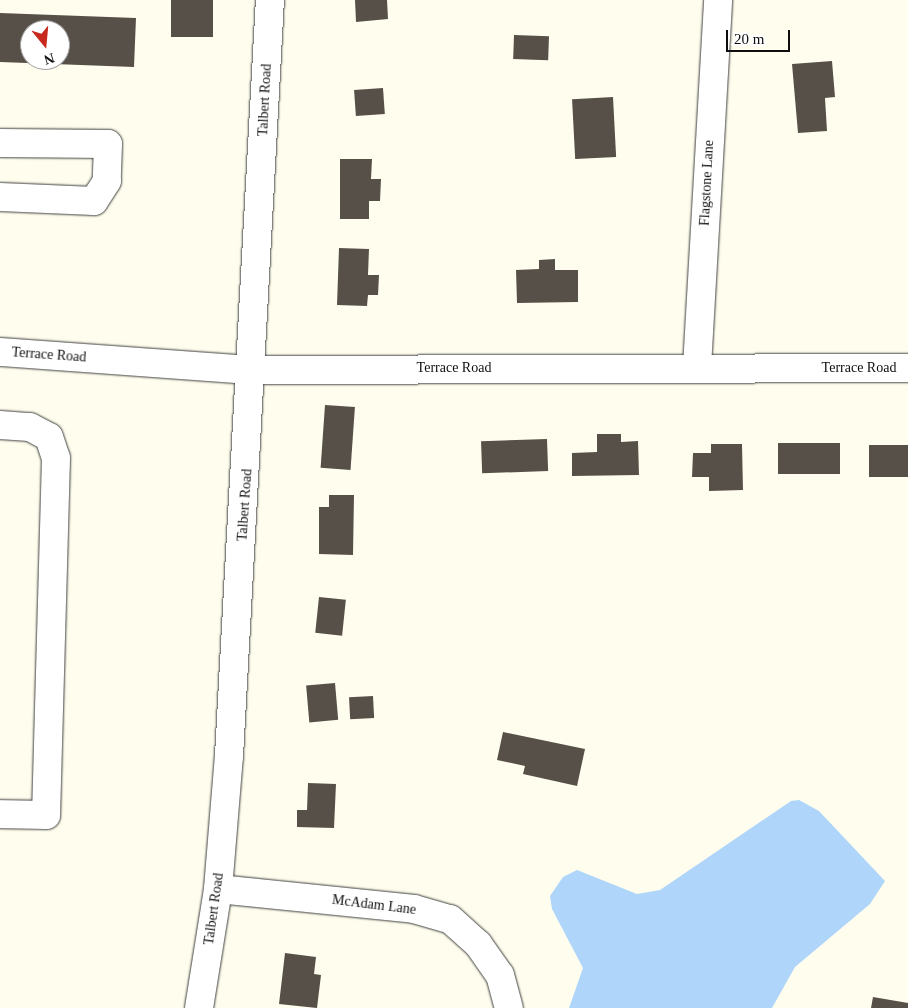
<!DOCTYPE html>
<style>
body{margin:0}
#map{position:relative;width:908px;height:1008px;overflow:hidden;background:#fffeee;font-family:Georgia,serif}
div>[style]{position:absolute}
.water>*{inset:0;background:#afd5fa}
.building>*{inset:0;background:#575049;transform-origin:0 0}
.roads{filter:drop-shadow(0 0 1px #414141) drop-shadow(0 0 1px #414141)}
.minor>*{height:28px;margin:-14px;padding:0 14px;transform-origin:14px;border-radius:14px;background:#fff}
span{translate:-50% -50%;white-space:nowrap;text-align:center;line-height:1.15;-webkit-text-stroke:5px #fff;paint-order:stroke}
.street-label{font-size:14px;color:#0e0e0e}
.north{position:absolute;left:20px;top:20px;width:50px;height:50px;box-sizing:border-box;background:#fff;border:1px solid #9f9f9f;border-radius:50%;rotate:163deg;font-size:14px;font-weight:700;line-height:20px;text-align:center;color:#0e0e0e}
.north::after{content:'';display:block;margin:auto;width:18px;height:22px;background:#c72a1c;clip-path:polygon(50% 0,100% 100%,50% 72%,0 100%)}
.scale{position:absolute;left:726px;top:30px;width:64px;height:22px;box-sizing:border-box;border:2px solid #0e0e0e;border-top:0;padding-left:6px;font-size:15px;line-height:18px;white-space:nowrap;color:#0e0e0e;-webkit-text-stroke:4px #fff;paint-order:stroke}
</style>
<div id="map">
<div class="water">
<i style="clip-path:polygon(799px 800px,819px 811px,885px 881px,870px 904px,795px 967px,772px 1008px,569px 1008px,583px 968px,552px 909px,550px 896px,563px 877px,577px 870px,637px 894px,660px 890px,791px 801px)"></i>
</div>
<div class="building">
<i style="left:171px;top:0;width:42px;height:37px"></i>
<i style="clip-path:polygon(355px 0,387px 0,388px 19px,356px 22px)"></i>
<i style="clip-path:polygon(evenodd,0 13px,136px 18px,134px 67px,0 62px,0 13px,30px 30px,60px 30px,60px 60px,30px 60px,30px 30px)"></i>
<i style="left:514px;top:35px;width:35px;height:24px;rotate:2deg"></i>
<i style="clip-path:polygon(832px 61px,835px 97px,825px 98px,827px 131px,798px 133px,792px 64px)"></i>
<i style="left:383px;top:88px;width:26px;height:29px;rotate:86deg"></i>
<i style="left:613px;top:97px;width:60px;height:41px;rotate:87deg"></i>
<i style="clip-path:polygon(340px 159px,372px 159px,371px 179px,381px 179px,380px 201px,369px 201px,369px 219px,340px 219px)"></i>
<i style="clip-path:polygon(339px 248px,369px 249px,368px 275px,379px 275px,378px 295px,368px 295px,367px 306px,337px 305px)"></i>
<i style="clip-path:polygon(555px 259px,555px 270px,578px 270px,578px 302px,517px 303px,516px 270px,539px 269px,539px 260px)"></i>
<i style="left:325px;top:405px;width:30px;height:63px;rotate:4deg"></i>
<i style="clip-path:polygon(597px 434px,621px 434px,621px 442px,638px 441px,639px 475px,572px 476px,572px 453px,597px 452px)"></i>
<i style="left:547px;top:439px;width:32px;height:66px;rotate:88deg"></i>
<i style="left:840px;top:443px;width:31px;height:62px;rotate:90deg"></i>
<i style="clip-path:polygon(711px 444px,742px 444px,743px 490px,709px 491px,709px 477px,692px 477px,693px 453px,711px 453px)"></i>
<i style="left:908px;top:445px;width:32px;height:39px;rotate:90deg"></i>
<i style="clip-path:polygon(329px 495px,354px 495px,353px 555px,319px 554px,319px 507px,329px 507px)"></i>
<i style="left:319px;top:597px;width:27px;height:36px;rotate:6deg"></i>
<i style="left:335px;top:683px;width:37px;height:29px;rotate:85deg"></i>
<i style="left:373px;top:696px;width:22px;height:24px;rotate:87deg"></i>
<i style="clip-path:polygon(503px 732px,585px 749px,577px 786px,523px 774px,525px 766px,497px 760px)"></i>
<i style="clip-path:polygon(308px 783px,336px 784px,334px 828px,297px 827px,297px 810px,307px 810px)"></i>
<i style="clip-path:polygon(285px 953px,316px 957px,314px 974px,321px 975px,317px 1008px,279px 1004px)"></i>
<i style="clip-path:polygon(873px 997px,908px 1003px,908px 1008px,871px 1008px)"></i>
</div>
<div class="roads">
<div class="minor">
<i style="left:0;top:143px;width:108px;rotate:0.5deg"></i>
<i style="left:108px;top:144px;width:37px;rotate:92deg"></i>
<i style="left:107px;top:181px;width:24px;rotate:123deg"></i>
<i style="left:94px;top:201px;width:94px;rotate:-177.6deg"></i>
<i style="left:0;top:352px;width:254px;rotate:4.1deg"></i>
<i style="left:253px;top:370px;width:655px;rotate:-0.17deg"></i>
<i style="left:697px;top:367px;width:368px;rotate:-86.7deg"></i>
<i style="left:0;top:425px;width:30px;rotate:4deg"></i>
<i style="left:30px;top:427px;width:21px;rotate:28deg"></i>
<i style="left:49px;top:437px;width:22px;rotate:72deg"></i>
<i style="left:56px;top:458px;width:357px;rotate:91.6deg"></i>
<i style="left:46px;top:815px;width:46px;rotate:-178.8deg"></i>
<i style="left:218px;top:889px;width:197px;rotate:5.8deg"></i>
<i style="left:414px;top:909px;width:37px;rotate:16deg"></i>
<i style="left:450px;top:919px;width:38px;rotate:42deg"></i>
<i style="left:478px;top:944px;width:38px;rotate:55deg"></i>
<i style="left:500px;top:975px;width:34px;rotate:75deg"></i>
<i style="left:199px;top:1008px;width:121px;rotate:-80.9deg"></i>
<i style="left:218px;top:889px;width:133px;rotate:-85.3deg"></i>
<i style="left:229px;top:756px;width:757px;rotate:-86.9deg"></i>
</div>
</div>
<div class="street-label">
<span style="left:265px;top:100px;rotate:-87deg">Talbert Road</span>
<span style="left:707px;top:183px;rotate:-87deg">Flagstone Lane</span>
<span style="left:49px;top:355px;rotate:4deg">Terrace Road</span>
<span style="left:454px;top:368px">Terrace Road</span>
<span style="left:859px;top:368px">Terrace Road</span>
<span style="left:245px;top:505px;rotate:-86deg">Talbert Road</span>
<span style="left:374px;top:905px;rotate:7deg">McAdam Lane</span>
<span style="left:214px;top:909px;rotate:-82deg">Talbert Road</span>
</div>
<div class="north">N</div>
<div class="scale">20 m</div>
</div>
